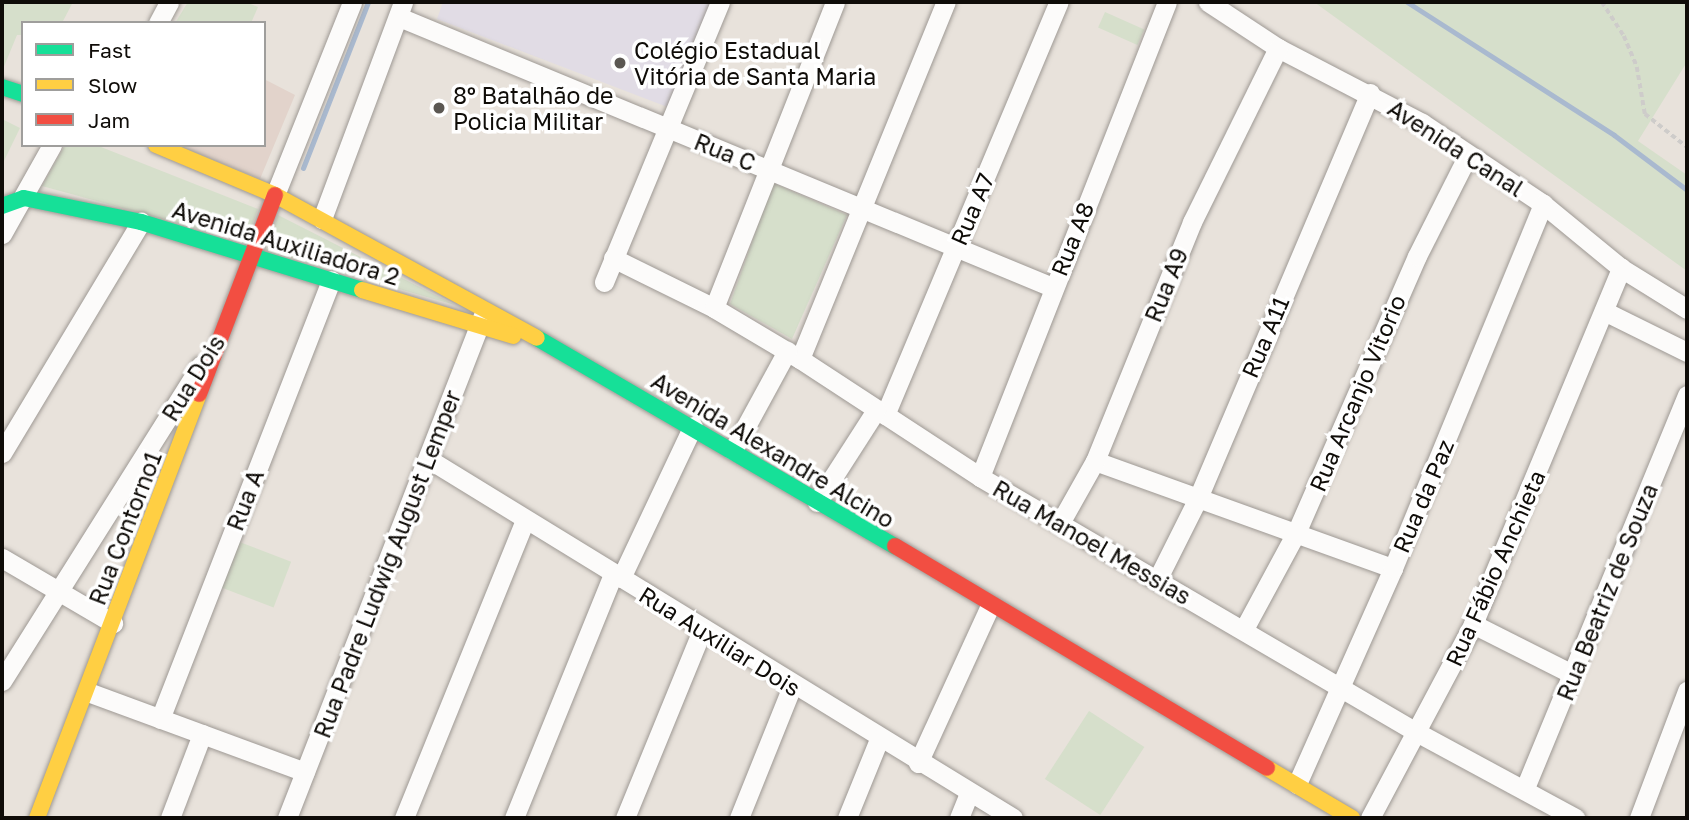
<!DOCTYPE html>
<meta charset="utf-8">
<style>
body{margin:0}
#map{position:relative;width:1689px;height:820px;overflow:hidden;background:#e8e2db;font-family:"Golos Text",sans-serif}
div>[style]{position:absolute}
.commercial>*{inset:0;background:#e2d3cb}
.education>*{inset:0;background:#e1dce5}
.green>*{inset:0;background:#d6dfcb;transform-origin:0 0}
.stream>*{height:5px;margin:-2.5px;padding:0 2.5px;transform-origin:2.5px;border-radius:2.5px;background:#a9b9cf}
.path>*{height:3.5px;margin-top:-1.75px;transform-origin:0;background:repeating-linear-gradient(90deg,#ceccca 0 5px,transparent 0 8.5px)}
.roads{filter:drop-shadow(0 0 2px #9e9994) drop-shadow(0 0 2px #9e9994)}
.street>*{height:19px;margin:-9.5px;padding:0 9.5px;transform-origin:9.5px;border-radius:9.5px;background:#fcfbfa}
.fast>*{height:16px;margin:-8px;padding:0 8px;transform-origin:8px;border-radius:8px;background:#16e098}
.slow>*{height:16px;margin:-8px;padding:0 8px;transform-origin:8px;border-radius:8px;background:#ffcf43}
.jam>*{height:16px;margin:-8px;padding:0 8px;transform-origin:8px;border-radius:8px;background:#f24e42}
.dots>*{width:19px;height:19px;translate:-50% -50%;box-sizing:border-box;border:4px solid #fff;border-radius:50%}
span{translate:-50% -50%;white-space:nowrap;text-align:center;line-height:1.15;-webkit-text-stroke:7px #fff;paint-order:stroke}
.poi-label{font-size:23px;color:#0f0c08}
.left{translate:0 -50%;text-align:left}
.street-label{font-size:23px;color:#0f0c08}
.frame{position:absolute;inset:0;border:4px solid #0f0c08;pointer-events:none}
.legend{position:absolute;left:21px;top:21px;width:245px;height:126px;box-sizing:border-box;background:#fff;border:2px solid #9f9e9c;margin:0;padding:9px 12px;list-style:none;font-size:21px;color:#0f0c08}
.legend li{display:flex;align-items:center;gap:14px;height:35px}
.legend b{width:35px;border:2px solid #9f9e9c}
</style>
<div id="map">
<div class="commercial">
<i style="clip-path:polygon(264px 79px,295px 95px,260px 179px,177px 145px,264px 145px)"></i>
</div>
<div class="education">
<i style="clip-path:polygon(443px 2px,712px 2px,670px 108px,437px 19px)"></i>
</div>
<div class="green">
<i style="clip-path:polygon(2px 2px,73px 2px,62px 23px,23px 23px,23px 35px,17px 35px,3px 69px)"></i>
<i style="clip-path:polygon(188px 2px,246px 2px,258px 7px,251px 23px,175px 23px)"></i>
<i style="clip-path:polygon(1314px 2px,1687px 2px,1687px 62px,1638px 141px,1687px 175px,1687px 271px)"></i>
<i style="left:1105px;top:12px;width:43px;height:17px;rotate:24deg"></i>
<i style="clip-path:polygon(2px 119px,20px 128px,2px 165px)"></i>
<i style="clip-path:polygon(65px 145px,96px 145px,258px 209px,246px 242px,42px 186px)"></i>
<i style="clip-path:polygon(773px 183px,847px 215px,792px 339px,730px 304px)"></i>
<i style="clip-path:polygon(278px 215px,455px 305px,266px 251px)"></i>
<i style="left:237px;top:541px;width:58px;height:49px;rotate:21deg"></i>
<i style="left:1089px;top:711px;width:66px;height:81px;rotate:33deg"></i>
</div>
<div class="stream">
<i style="left:1407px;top:2px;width:246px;rotate:32.7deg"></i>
<i style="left:1614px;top:135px;width:91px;rotate:37deg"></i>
<i style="left:303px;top:168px;width:178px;rotate:-68.6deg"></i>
</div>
<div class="path">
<i style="left:1602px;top:2px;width:40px;rotate:57.1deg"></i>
<i style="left:1624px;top:36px;width:34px;rotate:67deg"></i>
<i style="left:1637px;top:67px;width:48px;rotate:80.3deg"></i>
<i style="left:1645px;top:114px;width:53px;rotate:38.2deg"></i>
</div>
<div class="roads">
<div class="street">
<i style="left:1208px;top:2px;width:84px;rotate:33.3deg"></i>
<i style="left:1278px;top:48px;width:162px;rotate:27.5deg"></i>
<i style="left:1422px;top:123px;width:146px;rotate:33.8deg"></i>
<i style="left:1543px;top:204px;width:101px;rotate:39.4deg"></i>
<i style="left:1621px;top:268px;width:78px;rotate:31.8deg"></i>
<i style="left:399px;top:17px;width:707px;rotate:22.46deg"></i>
<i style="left:158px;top:23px;width:24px;rotate:-62deg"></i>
<i style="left:275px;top:195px;width:208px;rotate:-68.2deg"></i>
<i style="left:322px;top:219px;width:232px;rotate:-69.5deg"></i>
<i style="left:2px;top:234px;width:102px;rotate:-60.7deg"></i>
<i style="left:613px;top:258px;width:113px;rotate:26.3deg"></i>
<i style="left:714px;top:308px;width:100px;rotate:30.7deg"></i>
<i style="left:800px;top:359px;width:215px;rotate:33.2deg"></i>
<i style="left:980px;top:477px;width:507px;rotate:30.31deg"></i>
<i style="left:1418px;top:733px;width:179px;rotate:28.4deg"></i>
<i style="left:604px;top:282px;width:303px;rotate:-67.5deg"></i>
<i style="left:714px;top:308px;width:329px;rotate:-68.4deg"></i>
<i style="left:1604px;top:311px;width:93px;rotate:26.3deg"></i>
<i style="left:800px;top:359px;width:386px;rotate:-67.8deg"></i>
<i style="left:885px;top:415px;width:448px;rotate:-67.2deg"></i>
<i style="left:733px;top:450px;width:113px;rotate:-61.4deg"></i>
<i style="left:2px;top:453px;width:270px;rotate:-59deg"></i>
<i style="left:430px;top:460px;width:684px;rotate:31.55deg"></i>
<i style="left:1095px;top:461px;width:317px;rotate:19.8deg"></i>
<i style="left:980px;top:477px;width:510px;rotate:-68.51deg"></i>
<i style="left:817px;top:502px;width:109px;rotate:-57.3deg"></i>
<i style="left:1060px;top:523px;width:71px;rotate:-60.6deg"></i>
<i style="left:1095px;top:461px;width:258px;rotate:-67.9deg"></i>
<i style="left:1192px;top:222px;width:194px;rotate:-63.7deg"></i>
<i style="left:2px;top:558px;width:129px;rotate:30.4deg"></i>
<i style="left:621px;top:578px;width:168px;rotate:-64.7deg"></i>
<i style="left:1157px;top:580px;width:92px;rotate:-63.4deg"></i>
<i style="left:1198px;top:498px;width:440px;rotate:-67deg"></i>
<i style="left:1473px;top:624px;width:111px;rotate:26.8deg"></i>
<i style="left:1244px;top:629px;width:109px;rotate:-61.6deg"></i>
<i style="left:1296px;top:533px;width:302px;rotate:-66.4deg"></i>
<i style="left:1417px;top:256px;width:113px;rotate:-63.2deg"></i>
<i style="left:2px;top:681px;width:373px;rotate:-57.8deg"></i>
<i style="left:88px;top:692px;width:231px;rotate:20.2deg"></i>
<i style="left:160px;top:719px;width:471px;rotate:-68.7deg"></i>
<i style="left:918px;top:763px;width:173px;rotate:-65.4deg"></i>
<i style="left:1297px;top:784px;width:236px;rotate:-66deg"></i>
<i style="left:1393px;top:568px;width:394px;rotate:-67.6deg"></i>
<i style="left:1525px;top:788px;width:425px;rotate:-67.6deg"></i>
<i style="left:170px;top:818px;width:90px;rotate:-69.1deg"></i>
<i style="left:287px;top:818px;width:542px;rotate:-68.69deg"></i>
<i style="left:404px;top:818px;width:322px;rotate:-67.9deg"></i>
<i style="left:514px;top:818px;width:263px;rotate:-67.9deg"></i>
<i style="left:625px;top:818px;width:203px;rotate:-67.7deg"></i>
<i style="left:739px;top:818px;width:142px;rotate:-68.1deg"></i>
<i style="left:847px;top:818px;width:85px;rotate:-67.9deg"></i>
<i style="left:959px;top:818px;width:27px;rotate:-68deg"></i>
<i style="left:1370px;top:818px;width:220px;rotate:-62deg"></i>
<i style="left:1473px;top:624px;width:386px;rotate:-67.4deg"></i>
<i style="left:1639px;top:818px;width:136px;rotate:-69.3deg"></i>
</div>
<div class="fast">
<i style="left:2px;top:87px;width:22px;rotate:18deg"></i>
<i style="left:2px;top:206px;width:23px;rotate:-20deg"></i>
<i style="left:24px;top:198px;width:119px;rotate:11.6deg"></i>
<i style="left:141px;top:222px;width:231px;rotate:17.1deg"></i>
<i style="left:537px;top:338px;width:414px;rotate:30.2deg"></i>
</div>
<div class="slow">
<i style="left:156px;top:145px;width:129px;rotate:22.8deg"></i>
<i style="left:275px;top:195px;width:298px;rotate:28.6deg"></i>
<i style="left:362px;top:290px;width:158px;rotate:16.9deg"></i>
<i style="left:1267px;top:768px;width:99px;rotate:30.5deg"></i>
<i style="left:37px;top:818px;width:454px;rotate:-69.1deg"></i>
</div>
<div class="jam">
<i style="left:199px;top:394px;width:213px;rotate:-69.1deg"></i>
<i style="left:895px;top:546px;width:433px;rotate:30.8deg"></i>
</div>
</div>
<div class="dots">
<i style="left:620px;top:63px;background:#5b5752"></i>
<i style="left:439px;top:108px;background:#5b5752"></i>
</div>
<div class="poi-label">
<span class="left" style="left:634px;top:63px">Colégio Estadual<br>Vitória de Santa Maria</span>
<span class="left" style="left:453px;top:108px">8º Batalhão de<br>Policia Militar</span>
</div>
<div class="street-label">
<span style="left:1456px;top:148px;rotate:33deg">Avenida Canal</span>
<span style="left:725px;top:152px;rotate:22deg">Rua C</span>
<span style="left:972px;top:209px;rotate:-67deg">Rua A7</span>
<span style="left:1072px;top:239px;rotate:-68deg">Rua A8</span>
<span style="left:286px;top:243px;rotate:17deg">Avenida Auxiliadora 2</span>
<span style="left:1166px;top:285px;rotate:-68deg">Rua A9</span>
<span style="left:1265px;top:337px;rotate:-67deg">Rua A11</span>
<span style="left:193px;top:378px;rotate:-58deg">Rua Dois</span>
<span style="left:1357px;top:393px;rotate:-67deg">Rua Arcanjo Vitorio</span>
<span style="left:773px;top:450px;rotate:31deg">Avenida Alexandre Alcino</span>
<span style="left:1423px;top:496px;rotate:-67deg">Rua da Paz</span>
<span style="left:245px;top:500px;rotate:-69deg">Rua A</span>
<span style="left:125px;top:528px;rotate:-69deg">Rua Contorno1</span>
<span style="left:1092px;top:542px;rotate:30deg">Rua Manoel Messias</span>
<span style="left:387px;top:564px;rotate:-69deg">Rua Padre Ludwig August Lemper</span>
<span style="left:1495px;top:568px;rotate:-66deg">Rua Fábio Anchieta</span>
<span style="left:1607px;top:592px;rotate:-68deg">Rua Beatriz de Souza</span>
<span style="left:720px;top:641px;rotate:32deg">Rua Auxiliar Dois</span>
</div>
<div class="frame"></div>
<ul class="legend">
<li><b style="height:9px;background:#16e098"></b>Fast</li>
<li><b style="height:9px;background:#ffcf43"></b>Slow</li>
<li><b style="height:9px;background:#f24e42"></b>Jam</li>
</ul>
</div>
